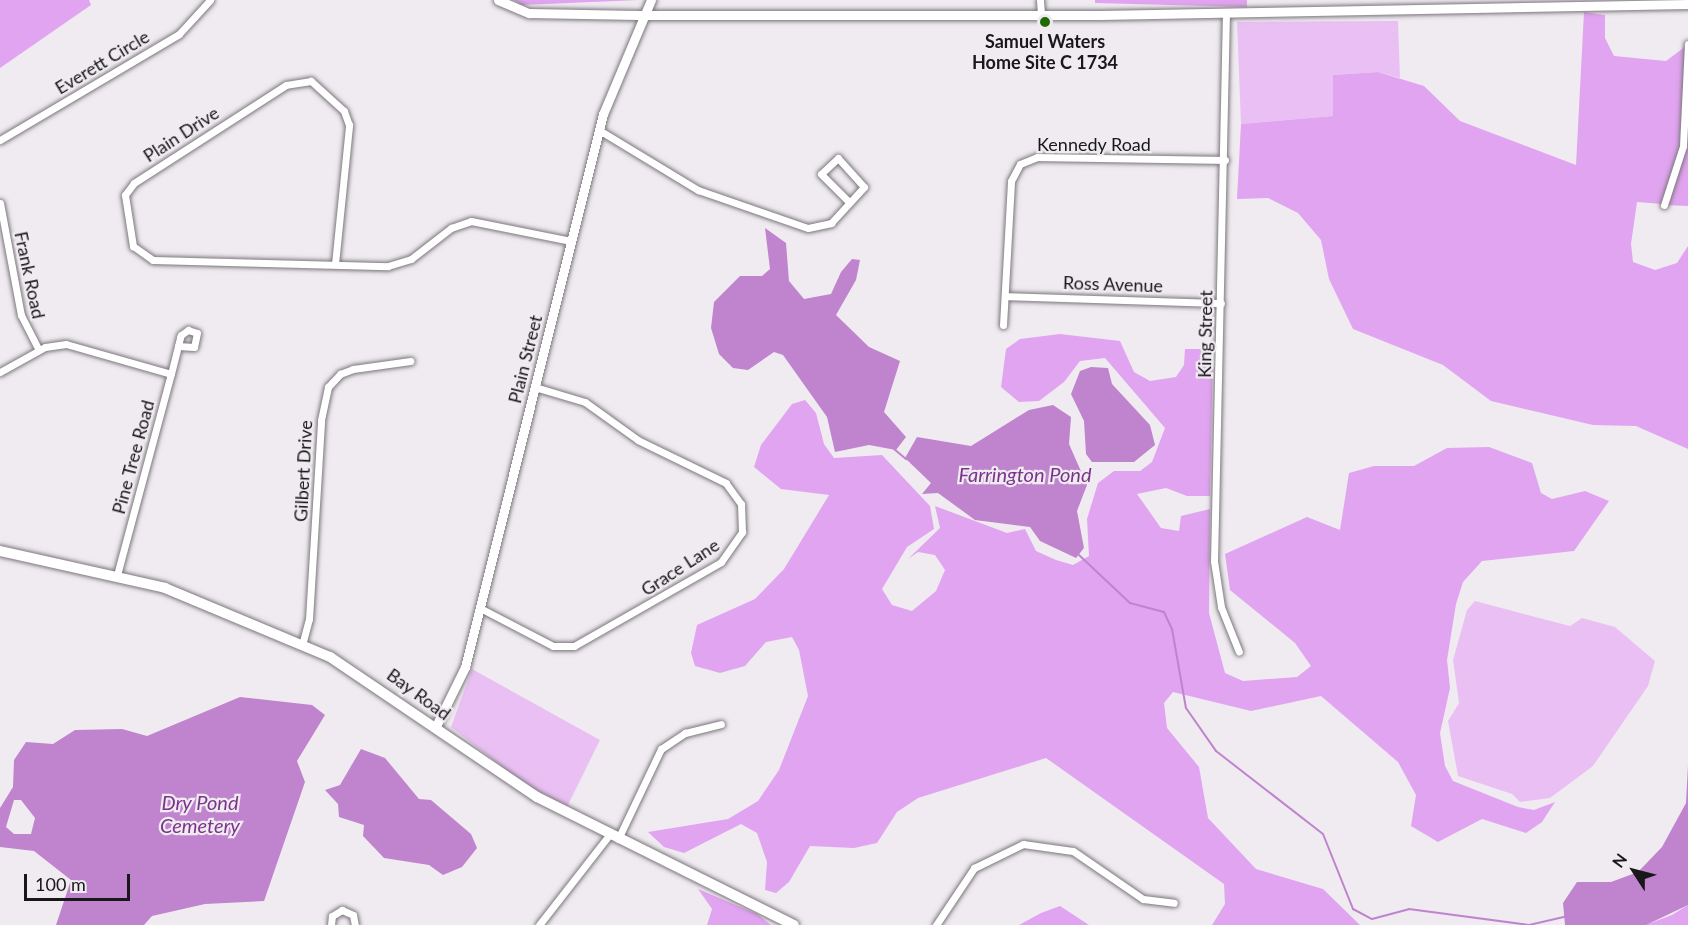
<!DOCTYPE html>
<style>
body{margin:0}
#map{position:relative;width:1688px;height:925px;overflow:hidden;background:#f0ebf1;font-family:Lato,sans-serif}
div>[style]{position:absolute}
.green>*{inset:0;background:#eac0f4}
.forest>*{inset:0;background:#e1a4f0}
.water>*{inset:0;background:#bf84cd}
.stream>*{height:2px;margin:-1px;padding:0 1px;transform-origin:1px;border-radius:1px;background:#bf84cd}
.roads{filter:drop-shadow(0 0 2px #7b777c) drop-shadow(0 0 2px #7b777c)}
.minor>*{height:7px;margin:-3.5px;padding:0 3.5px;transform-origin:3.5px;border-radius:3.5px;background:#fff}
.tertiary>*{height:9px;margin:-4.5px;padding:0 4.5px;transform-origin:4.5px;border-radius:4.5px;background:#fff}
.secondary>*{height:10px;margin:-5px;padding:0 5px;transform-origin:5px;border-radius:5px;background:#fff}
.dots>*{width:16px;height:16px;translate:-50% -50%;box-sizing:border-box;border:3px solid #f0ebf1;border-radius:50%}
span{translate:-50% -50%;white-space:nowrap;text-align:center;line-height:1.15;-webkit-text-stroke:4.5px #f0ebf1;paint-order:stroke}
.poi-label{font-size:18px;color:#181719;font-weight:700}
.street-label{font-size:18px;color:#181719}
.water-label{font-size:20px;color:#7b338b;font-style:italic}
.north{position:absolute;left:1604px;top:841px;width:60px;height:60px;-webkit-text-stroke:4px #f0ebf1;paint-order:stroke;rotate:306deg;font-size:16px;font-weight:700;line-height:24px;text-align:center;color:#181719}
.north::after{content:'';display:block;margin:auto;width:21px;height:27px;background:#181719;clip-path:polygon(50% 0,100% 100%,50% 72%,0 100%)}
.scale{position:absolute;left:24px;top:874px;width:106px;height:27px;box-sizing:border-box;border:3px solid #181719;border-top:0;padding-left:8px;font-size:18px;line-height:21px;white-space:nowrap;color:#181719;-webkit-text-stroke:4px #f0ebf1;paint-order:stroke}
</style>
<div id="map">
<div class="green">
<i style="clip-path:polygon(1398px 21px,1400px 78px,1378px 72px,1333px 75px,1333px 116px,1241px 124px,1237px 22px)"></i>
<i style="clip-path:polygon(1475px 601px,1570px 626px,1582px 618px,1615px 627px,1655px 661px,1648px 686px,1593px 766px,1550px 798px,1520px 802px,1512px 794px,1458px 776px,1448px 721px,1459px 703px,1453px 660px,1467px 610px)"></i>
<i style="clip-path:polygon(472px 669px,600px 740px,567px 807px,526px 785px,451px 727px)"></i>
</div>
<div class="forest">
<i style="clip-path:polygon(0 0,89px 0,91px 5px,0 68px)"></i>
<i style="clip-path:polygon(514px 0,639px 0,522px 5px)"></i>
<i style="clip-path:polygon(1095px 0,1247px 0,1247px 7px,1095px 3px)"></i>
<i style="clip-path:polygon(1584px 12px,1605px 15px,1605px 38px,1614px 56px,1666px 61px,1686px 46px,1682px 146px,1662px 204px,1637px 202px,1631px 244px,1633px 262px,1655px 270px,1677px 263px,1688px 246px,1688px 449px,1636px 426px,1593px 425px,1491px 401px,1443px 365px,1353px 329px,1329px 279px,1321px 240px,1298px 213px,1268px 198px,1237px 199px,1241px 124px,1333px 116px,1333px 75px,1378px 72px,1424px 86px,1460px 121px,1576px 165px)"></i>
<i style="clip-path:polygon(1688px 46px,1688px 206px,1664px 205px,1683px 146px)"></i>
<i style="clip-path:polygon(1060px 334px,1120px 341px,1134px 372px,1150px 381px,1176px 377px,1184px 365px,1185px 349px,1213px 349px,1210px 496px,1187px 496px,1166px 488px,1137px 494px,1161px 528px,1179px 531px,1181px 516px,1210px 509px,1209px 613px,1225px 673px,1243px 681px,1297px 677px,1311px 666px,1295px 643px,1230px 590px,1225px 554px,1307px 517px,1340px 530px,1349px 473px,1374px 466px,1414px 466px,1447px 448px,1489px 447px,1532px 463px,1541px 493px,1552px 499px,1585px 491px,1609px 501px,1574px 551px,1482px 561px,1463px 582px,1456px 604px,1447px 660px,1450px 688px,1440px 733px,1445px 766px,1453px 781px,1518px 807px,1534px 810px,1555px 802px,1542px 822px,1526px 833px,1482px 819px,1438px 842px,1411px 826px,1416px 795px,1398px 762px,1321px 696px,1251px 711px,1173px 692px,1164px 703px,1167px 728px,1199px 767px,1208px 818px,1256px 869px,1323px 889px,1360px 925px,1212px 925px,1225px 904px,1224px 884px,1046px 758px,918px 798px,897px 812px,877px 843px,854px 848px,810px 846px,789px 882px,776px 893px,765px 890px,767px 862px,757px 833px,741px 824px,684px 853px,664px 847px,648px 832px,728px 819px,758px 801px,779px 770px,808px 696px,799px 650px,792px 637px,766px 642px,745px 666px,720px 673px,695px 666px,691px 653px,697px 625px,755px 599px,784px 569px,829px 495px,781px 489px,754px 467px,761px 445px,792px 404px,805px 400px,816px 413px,824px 444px,834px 458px,882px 455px,930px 506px,934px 529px,907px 547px,882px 589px,892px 605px,912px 611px,936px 591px,945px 570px,935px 555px,918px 552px,908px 559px,940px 528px,935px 506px,1007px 533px,1025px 529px,1036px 551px,1056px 560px,1073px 565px,1089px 556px,1087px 519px,1098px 483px,1114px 471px,1140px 471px,1152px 462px,1165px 428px,1105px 358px,1080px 361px,1064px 382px,1039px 401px,1019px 402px,1001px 387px,1006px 349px,1020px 339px)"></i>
<i style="clip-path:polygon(698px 889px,757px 914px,771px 925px,707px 925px,712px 909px)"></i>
<i style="clip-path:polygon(1688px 905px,1688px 925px,1645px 925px,1672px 915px)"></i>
<i style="clip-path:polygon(1060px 906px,1089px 925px,1019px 925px,1041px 913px)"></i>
</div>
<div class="water">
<i style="clip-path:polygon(765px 228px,786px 243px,789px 281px,804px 299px,831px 294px,841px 272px,852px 259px,860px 260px,856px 280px,836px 315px,869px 347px,900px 361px,884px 412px,906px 437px,896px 450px,869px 445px,835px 452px,827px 417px,783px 355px,774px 352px,748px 370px,733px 368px,719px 354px,711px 328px,714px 302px,740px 276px,762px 276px,770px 269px)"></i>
<i style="clip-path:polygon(1091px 367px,1108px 368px,1112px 384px,1150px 425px,1155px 445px,1134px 462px,1092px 462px,1086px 454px,1084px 421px,1071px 394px,1080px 371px)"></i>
<i style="clip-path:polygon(1053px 405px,1071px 417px,1069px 444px,1087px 485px,1077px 511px,1084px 548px,1076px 558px,1040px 541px,1030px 527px,975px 520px,938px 493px,922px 494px,931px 483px,905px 458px,917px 437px,971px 446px,1029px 410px)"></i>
<i style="clip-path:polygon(evenodd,240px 697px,312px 705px,325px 715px,297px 761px,305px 782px,264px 901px,205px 904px,152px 916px,144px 925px,56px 925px,71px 880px,34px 851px,0 847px,0 808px,13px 787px,14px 760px,26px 742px,53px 744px,75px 730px,122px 729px,147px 736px,240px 697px,14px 800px,21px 800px,35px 818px,31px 834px,14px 834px,6px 827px,14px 800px)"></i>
<i style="clip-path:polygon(361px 749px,385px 758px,419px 799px,431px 800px,471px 834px,477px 848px,462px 867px,443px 875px,429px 865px,384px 858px,363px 836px,364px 825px,339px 817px,338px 804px,325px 790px,340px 785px)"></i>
<i style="clip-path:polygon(1688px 765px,1688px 905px,1646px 925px,1565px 925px,1563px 903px,1577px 882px,1611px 882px,1638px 872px,1662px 847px,1686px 803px)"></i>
</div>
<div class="stream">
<i style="left:894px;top:449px;width:16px;rotate:40deg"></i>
<i style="left:1079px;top:555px;width:70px;rotate:43.3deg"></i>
<i style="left:1130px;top:603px;width:35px;rotate:15deg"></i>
<i style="left:1164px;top:612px;width:19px;rotate:65deg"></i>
<i style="left:1172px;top:629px;width:80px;rotate:80deg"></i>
<i style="left:1186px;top:708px;width:52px;rotate:55.1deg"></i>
<i style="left:1216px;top:751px;width:135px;rotate:37.8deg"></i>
<i style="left:1323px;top:834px;width:81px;rotate:68.2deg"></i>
<i style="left:1353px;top:909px;width:21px;rotate:28deg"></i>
<i style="left:1372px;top:919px;width:38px;rotate:-15deg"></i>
<i style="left:1409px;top:909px;width:121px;rotate:7.6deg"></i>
<i style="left:1529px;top:925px;width:39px;rotate:-13deg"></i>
</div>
<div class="roads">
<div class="minor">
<i style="left:1040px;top:0;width:14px;rotate:86deg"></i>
<i style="left:1226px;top:12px;width:549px;rotate:91.25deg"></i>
<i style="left:1214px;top:561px;width:47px;rotate:81.3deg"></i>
<i style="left:1221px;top:607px;width:48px;rotate:68.2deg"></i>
<i style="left:599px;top:130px;width:116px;rotate:31.2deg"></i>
<i style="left:698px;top:190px;width:116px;rotate:19.1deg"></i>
<i style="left:808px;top:228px;width:24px;rotate:-12deg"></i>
<i style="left:831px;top:223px;width:49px;rotate:-47.5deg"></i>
<i style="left:864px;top:187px;width:39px;rotate:-132deg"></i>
<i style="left:838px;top:158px;width:23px;rotate:137deg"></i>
<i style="left:821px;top:174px;width:40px;rotate:45deg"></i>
<i style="left:0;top:140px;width:208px;rotate:-30.6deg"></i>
<i style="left:179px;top:34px;width:46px;rotate:-47.6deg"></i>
<i style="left:0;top:203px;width:114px;rotate:79.4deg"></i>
<i style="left:21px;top:315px;width:39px;rotate:63deg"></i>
<i style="left:1664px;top:205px;width:62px;rotate:-72.1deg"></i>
<i style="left:1683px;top:146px;width:102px;rotate:-87.2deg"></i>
<i style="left:335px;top:264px;width:140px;rotate:-84.2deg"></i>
<i style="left:349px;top:125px;width:15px;rotate:-110deg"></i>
<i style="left:344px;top:111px;width:45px;rotate:-137.7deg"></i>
<i style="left:311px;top:81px;width:25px;rotate:171deg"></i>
<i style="left:286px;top:85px;width:181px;rotate:147.2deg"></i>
<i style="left:134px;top:183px;width:15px;rotate:127deg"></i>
<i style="left:125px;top:195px;width:52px;rotate:81.1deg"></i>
<i style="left:133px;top:246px;width:24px;rotate:35deg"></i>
<i style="left:153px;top:260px;width:235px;rotate:1.5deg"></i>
<i style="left:388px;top:266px;width:24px;rotate:-17deg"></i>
<i style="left:411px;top:259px;width:51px;rotate:-37.8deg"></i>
<i style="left:451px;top:228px;width:21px;rotate:-19deg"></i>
<i style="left:471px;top:221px;width:102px;rotate:11.3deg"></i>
<i style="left:1005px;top:296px;width:216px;rotate:1.9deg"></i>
<i style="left:1003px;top:325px;width:144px;rotate:-86.8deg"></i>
<i style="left:1011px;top:181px;width:19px;rotate:-62deg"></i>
<i style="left:1020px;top:164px;width:18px;rotate:-22deg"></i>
<i style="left:1037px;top:157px;width:188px;rotate:0.9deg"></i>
<i style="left:0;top:372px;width:51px;rotate:-29.1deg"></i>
<i style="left:45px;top:347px;width:21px;rotate:-8deg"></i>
<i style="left:66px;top:344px;width:109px;rotate:15.9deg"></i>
<i style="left:117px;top:575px;width:208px;rotate:-75deg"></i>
<i style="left:171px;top:374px;width:38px;rotate:-76deg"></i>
<i style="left:180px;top:337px;width:2px;rotate:-63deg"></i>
<i style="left:181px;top:335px;width:9px;rotate:-36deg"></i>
<i style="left:188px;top:330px;width:9px;rotate:18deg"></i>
<i style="left:197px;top:333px;width:14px;rotate:102deg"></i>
<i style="left:194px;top:347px;width:16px;rotate:-176deg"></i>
<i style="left:480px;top:608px;width:82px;rotate:27.5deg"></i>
<i style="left:553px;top:646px;width:21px"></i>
<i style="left:574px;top:646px;width:169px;rotate:-29.7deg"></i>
<i style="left:721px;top:562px;width:37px;rotate:-55deg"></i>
<i style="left:742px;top:532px;width:28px;rotate:-92deg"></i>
<i style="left:741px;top:504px;width:26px;rotate:-126deg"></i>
<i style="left:726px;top:483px;width:98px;rotate:-154deg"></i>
<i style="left:638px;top:440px;width:65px;rotate:-144.4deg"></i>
<i style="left:585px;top:402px;width:52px;rotate:-163.3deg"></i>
<i style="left:302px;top:645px;width:27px;rotate:-75deg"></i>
<i style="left:309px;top:619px;width:199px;rotate:-86.5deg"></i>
<i style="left:321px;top:420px;width:34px;rotate:-78deg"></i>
<i style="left:328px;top:387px;width:18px;rotate:-47deg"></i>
<i style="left:340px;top:374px;width:14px;rotate:-21deg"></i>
<i style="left:353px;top:369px;width:58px;rotate:-8deg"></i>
<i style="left:618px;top:839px;width:100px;rotate:-64.5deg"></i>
<i style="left:661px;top:749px;width:29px;rotate:-34deg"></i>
<i style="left:685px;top:733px;width:37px;rotate:-14deg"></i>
<i style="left:331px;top:925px;width:9px;rotate:-84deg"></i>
<i style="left:332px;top:916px;width:12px;rotate:-31deg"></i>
<i style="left:342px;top:910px;width:12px;rotate:24deg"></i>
<i style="left:353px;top:915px;width:10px;rotate:79deg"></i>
<i style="left:539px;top:925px;width:114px;rotate:-52.1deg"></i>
<i style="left:936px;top:925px;width:69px;rotate:-56.3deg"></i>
<i style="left:974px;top:868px;width:55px;rotate:-26.1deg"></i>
<i style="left:1023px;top:844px;width:50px;rotate:8deg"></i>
<i style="left:1073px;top:851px;width:85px;rotate:34.4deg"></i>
<i style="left:1143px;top:899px;width:31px;rotate:7deg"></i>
</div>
<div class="tertiary">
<i style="left:498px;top:0;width:34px;rotate:23deg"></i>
<i style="left:529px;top:13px;width:109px;rotate:1.1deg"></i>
<i style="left:638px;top:15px;width:462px"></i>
<i style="left:1100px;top:15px;width:588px;rotate:-1.07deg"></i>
<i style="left:436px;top:726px;width:66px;rotate:-63.8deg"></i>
<i style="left:465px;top:667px;width:570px;rotate:-75.99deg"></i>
<i style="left:603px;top:114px;width:124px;rotate:-67.2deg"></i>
</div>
<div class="secondary">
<i style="left:0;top:551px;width:169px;rotate:12.6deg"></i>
<i style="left:165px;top:588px;width:179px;rotate:22.7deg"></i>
<i style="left:330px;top:657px;width:250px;rotate:34.1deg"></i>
<i style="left:537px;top:797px;width:287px;rotate:26.5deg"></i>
</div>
</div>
<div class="dots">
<i style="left:1045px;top:22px;background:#216905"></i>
</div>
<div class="poi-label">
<span style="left:1045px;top:52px">Samuel Waters<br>Home Site C 1734</span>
</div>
<div class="street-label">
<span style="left:102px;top:62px;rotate:-31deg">Everett Circle</span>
<span style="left:181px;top:134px;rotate:-33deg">Plain Drive</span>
<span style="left:1094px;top:144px">Kennedy Road</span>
<span style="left:30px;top:275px;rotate:78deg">Frank Road</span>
<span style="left:1113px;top:284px;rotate:2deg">Ross Avenue</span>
<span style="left:1205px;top:334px;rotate:-89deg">King Street</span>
<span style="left:525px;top:359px;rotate:-76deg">Plain Street</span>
<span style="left:133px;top:457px;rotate:-75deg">Pine Tree Road</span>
<span style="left:303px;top:471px;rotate:-87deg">Gilbert Drive</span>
<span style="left:680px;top:567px;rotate:-33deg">Grace Lane</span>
<span style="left:419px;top:694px;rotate:36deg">Bay Road</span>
</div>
<div class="water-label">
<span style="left:1025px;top:474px">Farrington Pond</span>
<span style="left:200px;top:814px">Dry Pond<br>Cemetery</span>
</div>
<div class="north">N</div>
<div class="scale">100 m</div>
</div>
